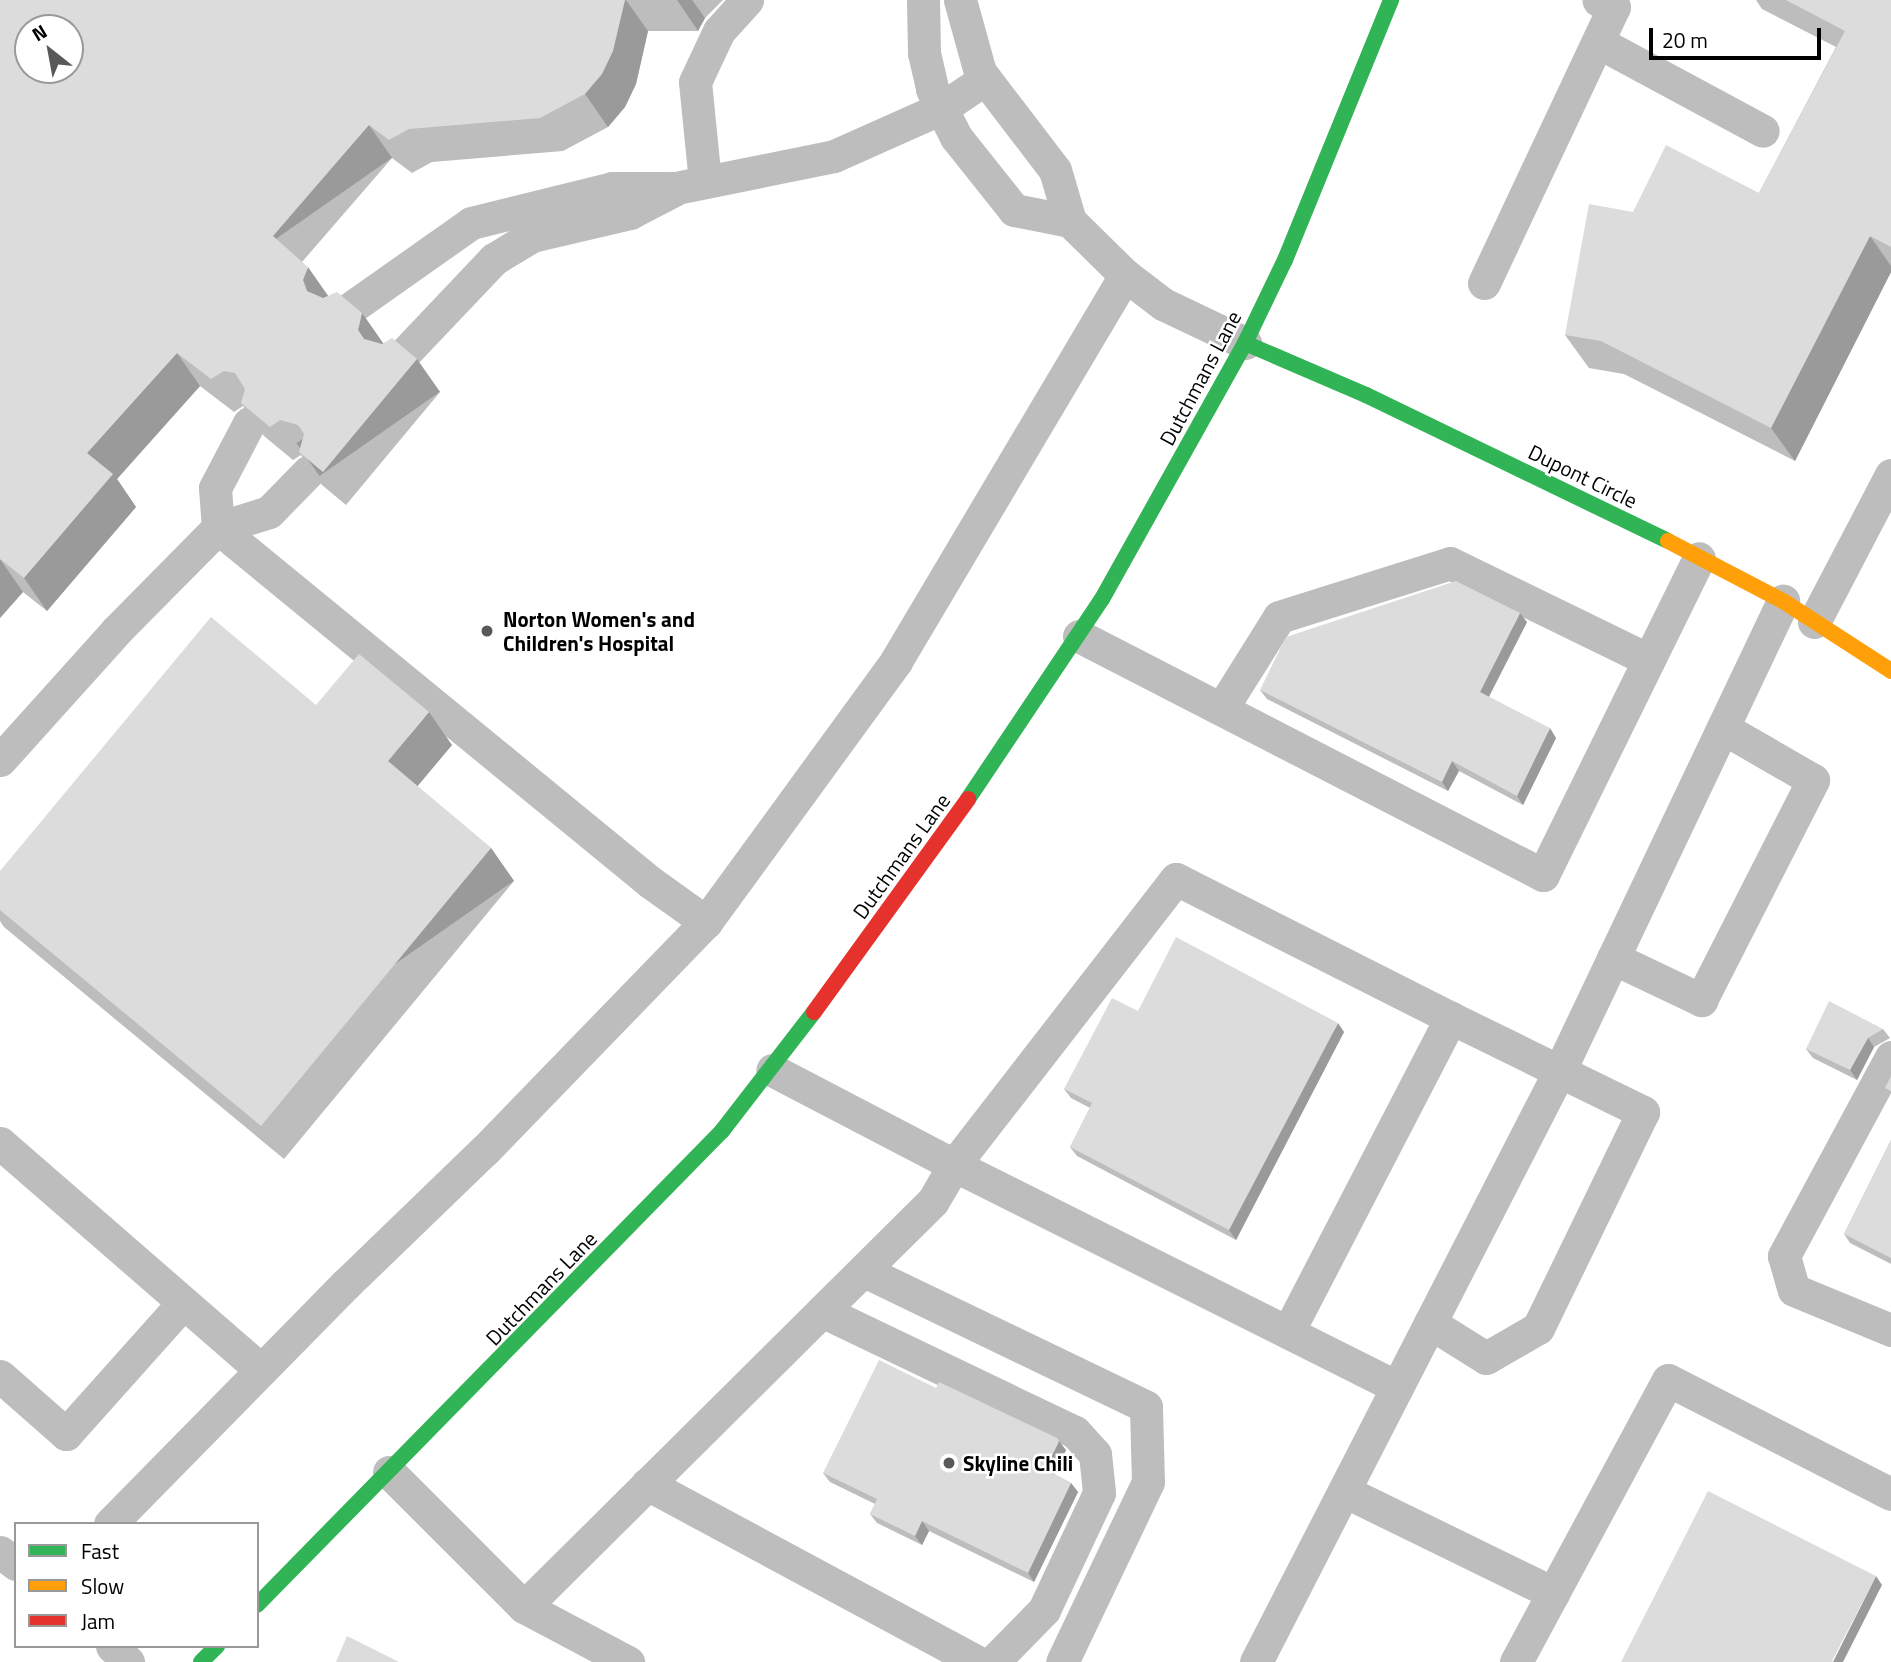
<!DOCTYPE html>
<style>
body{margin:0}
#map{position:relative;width:1891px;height:1662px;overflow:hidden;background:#fff;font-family:"Titillium Web",sans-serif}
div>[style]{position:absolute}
.lane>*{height:33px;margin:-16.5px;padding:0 16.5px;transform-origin:16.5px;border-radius:16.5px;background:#bdbdbd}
.fast>*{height:16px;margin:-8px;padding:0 8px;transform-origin:8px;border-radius:8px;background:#30b455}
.slow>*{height:16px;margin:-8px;padding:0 8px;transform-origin:8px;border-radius:8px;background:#ff9f0a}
.jam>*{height:16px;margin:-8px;padding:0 8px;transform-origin:8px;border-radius:8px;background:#e5322d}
.wall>*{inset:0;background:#bdbdbd}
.shaded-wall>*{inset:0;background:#9a9a9a;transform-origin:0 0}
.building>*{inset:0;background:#dcdcdc}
.dots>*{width:19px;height:19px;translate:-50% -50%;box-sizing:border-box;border:4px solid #fff;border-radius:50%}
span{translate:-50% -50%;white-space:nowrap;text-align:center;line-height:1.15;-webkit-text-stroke:5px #fff;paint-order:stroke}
.street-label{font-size:21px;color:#000}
.poi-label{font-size:21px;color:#000;font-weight:700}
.left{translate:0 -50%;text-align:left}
.legend{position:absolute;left:14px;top:1522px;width:245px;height:126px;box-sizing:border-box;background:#fff;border:2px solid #999;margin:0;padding:9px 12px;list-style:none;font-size:21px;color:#000}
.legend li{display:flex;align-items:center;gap:14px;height:35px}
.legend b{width:35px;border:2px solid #999}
.north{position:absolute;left:14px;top:14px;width:70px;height:70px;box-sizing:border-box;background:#fff;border:2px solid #999;border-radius:50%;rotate:329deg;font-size:19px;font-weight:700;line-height:28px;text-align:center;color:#000}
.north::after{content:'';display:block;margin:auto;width:24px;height:32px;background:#595959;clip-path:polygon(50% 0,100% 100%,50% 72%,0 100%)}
.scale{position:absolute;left:1649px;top:28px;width:172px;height:32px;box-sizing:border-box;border:4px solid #000;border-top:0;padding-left:9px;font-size:21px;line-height:24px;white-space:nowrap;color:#000;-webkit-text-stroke:5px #fff;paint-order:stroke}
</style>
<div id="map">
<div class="lane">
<i style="left:923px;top:0;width:53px;rotate:88.9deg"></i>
<i style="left:924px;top:53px;width:37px;rotate:77deg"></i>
<i style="left:932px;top:89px;width:54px;rotate:63.4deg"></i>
<i style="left:956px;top:137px;width:93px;rotate:51.5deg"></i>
<i style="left:1014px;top:210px;width:57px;rotate:11.1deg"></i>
<i style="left:960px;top:0;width:75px;rotate:74.5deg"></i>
<i style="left:980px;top:72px;width:123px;rotate:52.6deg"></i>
<i style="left:1055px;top:170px;width:53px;rotate:73.6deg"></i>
<i style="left:1070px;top:221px;width:77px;rotate:44.5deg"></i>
<i style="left:1125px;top:275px;width:48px;rotate:37.3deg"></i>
<i style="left:1163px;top:304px;width:91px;rotate:25.4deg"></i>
<i style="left:1598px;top:42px;width:187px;rotate:28.3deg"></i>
<i style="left:705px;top:182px;width:100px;rotate:-95.7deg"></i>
<i style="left:695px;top:82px;width:56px;rotate:-64.8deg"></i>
<i style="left:719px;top:31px;width:42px;rotate:-47.9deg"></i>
<i style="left:1484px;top:283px;width:305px;rotate:-64.8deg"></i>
<i style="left:1614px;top:7px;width:17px;rotate:-156deg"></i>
<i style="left:345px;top:312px;width:154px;rotate:-35.2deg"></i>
<i style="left:471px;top:223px;width:145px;rotate:-13.9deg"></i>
<i style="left:612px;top:188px;width:64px"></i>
<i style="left:676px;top:188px;width:161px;rotate:-11.4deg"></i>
<i style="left:834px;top:156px;width:118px;rotate:-24deg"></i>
<i style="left:942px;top:108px;width:52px;rotate:-34deg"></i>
<i style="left:400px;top:358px;width:137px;rotate:-46.5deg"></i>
<i style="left:494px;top:259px;width:44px;rotate:-31.2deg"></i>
<i style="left:532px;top:236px;width:101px;rotate:-13.2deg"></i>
<i style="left:630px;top:213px;width:50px;rotate:-27.6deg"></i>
<i style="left:218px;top:528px;width:40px;rotate:-94.3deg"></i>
<i style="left:215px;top:488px;width:73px;rotate:-62.4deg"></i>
<i style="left:218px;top:528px;width:53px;rotate:-17.4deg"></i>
<i style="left:269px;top:512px;width:56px;rotate:-45.7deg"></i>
<i style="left:1814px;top:622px;width:166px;rotate:-62.4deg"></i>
<i style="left:1079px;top:636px;width:522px;rotate:27.25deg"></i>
<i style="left:1543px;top:875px;width:353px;rotate:-63.8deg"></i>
<i style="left:1222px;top:708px;width:107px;rotate:-57.9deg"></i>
<i style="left:1279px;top:617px;width:179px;rotate:-17.5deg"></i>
<i style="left:1450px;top:563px;width:221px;rotate:26deg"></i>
<i style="left:0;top:760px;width:173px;rotate:-48deg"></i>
<i style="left:116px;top:631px;width:145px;rotate:-45.3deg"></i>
<i style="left:218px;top:528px;width:559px;rotate:39.33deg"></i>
<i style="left:650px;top:882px;width:69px;rotate:35.5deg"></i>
<i style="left:1613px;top:958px;width:98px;rotate:25.5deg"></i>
<i style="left:1701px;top:1000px;width:247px;rotate:-63deg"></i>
<i style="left:1813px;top:780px;width:104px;rotate:-150deg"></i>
<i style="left:1891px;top:1057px;width:226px;rotate:118.3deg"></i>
<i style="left:1784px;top:1256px;width:35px;rotate:74deg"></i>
<i style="left:1794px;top:1290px;width:105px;rotate:22.4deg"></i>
<i style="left:0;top:1143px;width:346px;rotate:41deg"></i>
<i style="left:864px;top:1271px;width:313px;rotate:25.7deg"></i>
<i style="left:1146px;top:1407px;width:75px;rotate:88.5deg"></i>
<i style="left:1148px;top:1482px;width:199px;rotate:115.5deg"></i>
<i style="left:822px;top:1311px;width:280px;rotate:25.6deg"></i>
<i style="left:1075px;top:1432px;width:30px;rotate:48deg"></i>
<i style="left:1095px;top:1454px;width:39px;rotate:84deg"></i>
<i style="left:1099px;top:1493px;width:129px;rotate:115.2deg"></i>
<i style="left:1044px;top:1610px;width:73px;rotate:134.4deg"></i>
<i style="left:1288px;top:1332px;width:354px;rotate:-62.6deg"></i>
<i style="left:1451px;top:1018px;width:214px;rotate:26.1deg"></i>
<i style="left:1643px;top:1112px;width:240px;rotate:115.9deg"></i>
<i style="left:1538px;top:1328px;width:60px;rotate:150deg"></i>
<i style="left:1486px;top:1358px;width:66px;rotate:-148deg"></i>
<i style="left:0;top:1376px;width:88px;rotate:41.3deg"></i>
<i style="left:66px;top:1434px;width:176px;rotate:-48.2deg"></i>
<i style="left:1397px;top:1387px;width:496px;rotate:-153.4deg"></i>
<i style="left:954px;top:1165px;width:362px;rotate:-52.2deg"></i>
<i style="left:1176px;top:879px;width:308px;rotate:26.8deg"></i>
<i style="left:389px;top:1472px;width:191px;rotate:45deg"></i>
<i style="left:524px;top:1607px;width:118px;rotate:27.9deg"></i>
<i style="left:647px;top:1484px;width:375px;rotate:28.3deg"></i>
<i style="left:1344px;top:1491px;width:233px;rotate:26deg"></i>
<i style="left:110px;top:1524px;width:337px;rotate:-45.5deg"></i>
<i style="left:346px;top:1284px;width:193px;rotate:-44deg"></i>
<i style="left:485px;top:1150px;width:318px;rotate:-45.9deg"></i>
<i style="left:706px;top:922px;width:323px;rotate:-53.9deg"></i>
<i style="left:896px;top:661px;width:449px;rotate:-59.3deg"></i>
<i style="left:0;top:1552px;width:20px;rotate:37deg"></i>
<i style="left:524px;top:1607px;width:576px;rotate:-44.79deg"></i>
<i style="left:933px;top:1201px;width:42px;rotate:-59.7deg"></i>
<i style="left:954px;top:1165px;width:205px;rotate:-152.4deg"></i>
<i style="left:112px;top:1646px;width:23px;rotate:45deg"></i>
<i style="left:1256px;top:1662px;width:663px;rotate:-62.82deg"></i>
<i style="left:1559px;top:1072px;width:522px;rotate:-64.56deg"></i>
<i style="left:1516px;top:1662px;width:320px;rotate:-61.7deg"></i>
<i style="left:1668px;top:1380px;width:250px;rotate:27.1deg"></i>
</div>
<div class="fast">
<i style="left:1245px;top:343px;width:132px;rotate:23.3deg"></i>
<i style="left:1366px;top:395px;width:335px;rotate:25.8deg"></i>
<i style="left:968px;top:799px;width:241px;rotate:-56.2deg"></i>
<i style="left:1102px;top:599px;width:293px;rotate:-60.8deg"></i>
<i style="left:1245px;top:343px;width:92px;rotate:-64.3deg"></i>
<i style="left:1285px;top:260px;width:281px;rotate:-67.8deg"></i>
<i style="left:257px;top:1605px;width:664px;rotate:-45.55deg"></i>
<i style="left:722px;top:1131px;width:150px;rotate:-52.3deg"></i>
<i style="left:201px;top:1662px;width:23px;rotate:-45deg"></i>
</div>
<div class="slow">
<i style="left:1668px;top:541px;width:130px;rotate:27.6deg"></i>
<i style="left:1783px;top:601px;width:129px;rotate:32.9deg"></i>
</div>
<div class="jam">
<i style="left:814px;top:1012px;width:263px;rotate:-54.1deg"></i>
</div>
<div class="wall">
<i style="clip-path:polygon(0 0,723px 0,705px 18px,698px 31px,648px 31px,636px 84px,625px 107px,608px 127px,563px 151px,432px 162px,412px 173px,392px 158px,302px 262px,328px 296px,362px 313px,383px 343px,440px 392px,346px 505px,322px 485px,301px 455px,293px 460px,264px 436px,243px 406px,234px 412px,200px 386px,117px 479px,136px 507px,47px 611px,23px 592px,0 618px)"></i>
<i style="clip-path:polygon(1756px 0,1891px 0,1891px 272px,1795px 461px,1624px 374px,1589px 368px,1565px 335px,1633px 212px,1759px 193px,1836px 47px,1762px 9px)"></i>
<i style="clip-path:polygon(1527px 622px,1489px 697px,1556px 738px,1523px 805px,1459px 771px,1448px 791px,1267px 699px,1260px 690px)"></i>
<i style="clip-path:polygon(316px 705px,452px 745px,417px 786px,491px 848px,514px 881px,284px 1159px,4px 927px,0 921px,0 871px)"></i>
<i style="clip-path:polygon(1138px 1011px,1344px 1032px,1236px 1240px,1077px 1156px,1070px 1147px,1090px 1108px,1071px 1098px,1064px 1089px)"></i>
<i style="clip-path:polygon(1883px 1029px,1890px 1038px,1874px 1047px,1857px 1080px,1813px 1058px,1806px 1049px)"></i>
<i style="clip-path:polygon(1891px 1140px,1891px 1264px,1850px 1243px,1844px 1234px)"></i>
<i style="clip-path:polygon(1066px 1450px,1054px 1474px,1071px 1483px,1078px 1492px,1034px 1582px,929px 1531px,922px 1545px,877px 1523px,870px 1514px,875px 1504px,830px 1482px,823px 1473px)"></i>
</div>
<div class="shaded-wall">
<i style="clip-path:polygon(625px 0,626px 0,648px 31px,636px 84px,625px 107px,608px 127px,585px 94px)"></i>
<i style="clip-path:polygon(677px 0,692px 0,705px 18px,698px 31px)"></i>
<i style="left:369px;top:125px;width:40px;height:147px;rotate:55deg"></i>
<i style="clip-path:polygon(1870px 236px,1891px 266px,1891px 272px,1795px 461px,1771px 428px)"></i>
<i style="clip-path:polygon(308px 267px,331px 300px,326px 313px,307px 291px,303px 280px)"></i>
<i style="clip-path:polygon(362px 313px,385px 346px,364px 339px,358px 330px)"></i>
<i style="clip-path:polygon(177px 353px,200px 386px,117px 479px,136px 507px,47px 611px,24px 578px,87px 453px)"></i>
<i style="left:417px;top:359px;width:40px;height:147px;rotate:55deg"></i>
<i style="clip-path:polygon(0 559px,23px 592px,0 618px)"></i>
<i style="clip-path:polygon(1520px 613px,1527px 622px,1486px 702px,1480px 692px)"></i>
<i style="clip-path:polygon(429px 712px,452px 745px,411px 794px,388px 761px)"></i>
<i style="clip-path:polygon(1550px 728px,1556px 738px,1523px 805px,1517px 796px)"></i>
<i style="clip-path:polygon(1452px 761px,1459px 771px,1448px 791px,1442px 782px)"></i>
<i style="left:491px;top:848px;width:40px;height:361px;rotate:55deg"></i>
<i style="clip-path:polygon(1338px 1023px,1344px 1032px,1236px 1240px,1229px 1230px)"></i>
<i style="clip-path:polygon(1868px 1038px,1874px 1047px,1857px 1080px,1850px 1070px)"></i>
<i style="clip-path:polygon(1059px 1441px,1066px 1450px,1051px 1479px,1045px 1470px)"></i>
<i style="clip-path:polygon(1071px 1483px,1078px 1492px,1034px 1582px,1028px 1573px)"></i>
<i style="clip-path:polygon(922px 1521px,929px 1531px,922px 1545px,915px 1536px)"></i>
<i style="clip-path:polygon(1876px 1576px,1882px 1585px,1843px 1662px,1833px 1662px)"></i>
</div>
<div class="building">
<i style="clip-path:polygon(evenodd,0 0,625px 0,613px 51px,602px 74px,585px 94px,540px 118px,409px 129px,389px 140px,369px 125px,273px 236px,308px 267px,303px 280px,307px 291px,323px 298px,337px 292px,362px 313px,358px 330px,364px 339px,382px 344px,392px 338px,417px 359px,323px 472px,299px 452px,304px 434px,298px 425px,280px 420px,270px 427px,241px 403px,245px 389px,235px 373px,224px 371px,211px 379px,177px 353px,87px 453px,113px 474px,24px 578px,0 559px,0 0,28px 28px,70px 28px,70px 70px,28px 70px,28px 28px)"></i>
<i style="clip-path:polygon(1786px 0,1891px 0,1891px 247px,1870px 236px,1771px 428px,1601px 341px,1565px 335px,1589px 204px,1633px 212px,1666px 145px,1759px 193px,1845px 31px)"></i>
<i style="clip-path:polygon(1456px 581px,1520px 613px,1480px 692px,1550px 728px,1517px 796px,1452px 761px,1442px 782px,1260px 690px,1286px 637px)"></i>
<i style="clip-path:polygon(211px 617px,316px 705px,359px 654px,429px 712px,388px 761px,491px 848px,261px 1126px,0 910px,0 871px)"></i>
<i style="clip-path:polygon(1176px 937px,1338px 1023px,1229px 1230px,1070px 1147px,1092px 1103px,1064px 1089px,1112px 998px,1138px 1011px)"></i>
<i style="clip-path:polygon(1829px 1001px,1883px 1029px,1868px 1038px,1850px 1070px,1806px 1049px)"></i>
<i style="clip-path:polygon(1891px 1076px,1891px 1091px,1885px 1088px)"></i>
<i style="clip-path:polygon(1891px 1140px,1891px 1258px,1844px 1234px)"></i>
<i style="clip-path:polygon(879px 1360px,936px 1388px,939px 1382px,1057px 1438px,1059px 1441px,1045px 1470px,1071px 1483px,1028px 1573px,922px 1521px,915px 1536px,870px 1514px,877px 1499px,823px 1473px)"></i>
<i style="clip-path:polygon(1708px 1491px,1876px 1576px,1832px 1661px,1834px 1662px,1621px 1662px)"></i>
<i style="clip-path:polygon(347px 1636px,399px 1662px,336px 1662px)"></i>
</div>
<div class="dots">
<i style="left:487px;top:631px;background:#595959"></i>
<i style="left:949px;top:1463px;background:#595959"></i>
</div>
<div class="street-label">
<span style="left:1200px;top:378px;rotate:-62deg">Dutchmans Lane</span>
<span style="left:1583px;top:476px;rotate:26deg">Dupont Circle</span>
<span style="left:901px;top:856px;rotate:-54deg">Dutchmans Lane</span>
<span style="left:541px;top:1288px;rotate:-46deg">Dutchmans Lane</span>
</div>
<div class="poi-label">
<span class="left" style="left:503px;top:631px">Norton Women's and<br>Children's Hospital</span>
<span class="left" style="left:963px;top:1463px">Skyline Chili</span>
</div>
<ul class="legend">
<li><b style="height:9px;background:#30b455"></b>Fast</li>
<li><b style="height:9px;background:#ff9f0a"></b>Slow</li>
<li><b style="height:9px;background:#e5322d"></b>Jam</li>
</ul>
<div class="north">N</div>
<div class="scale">20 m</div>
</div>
